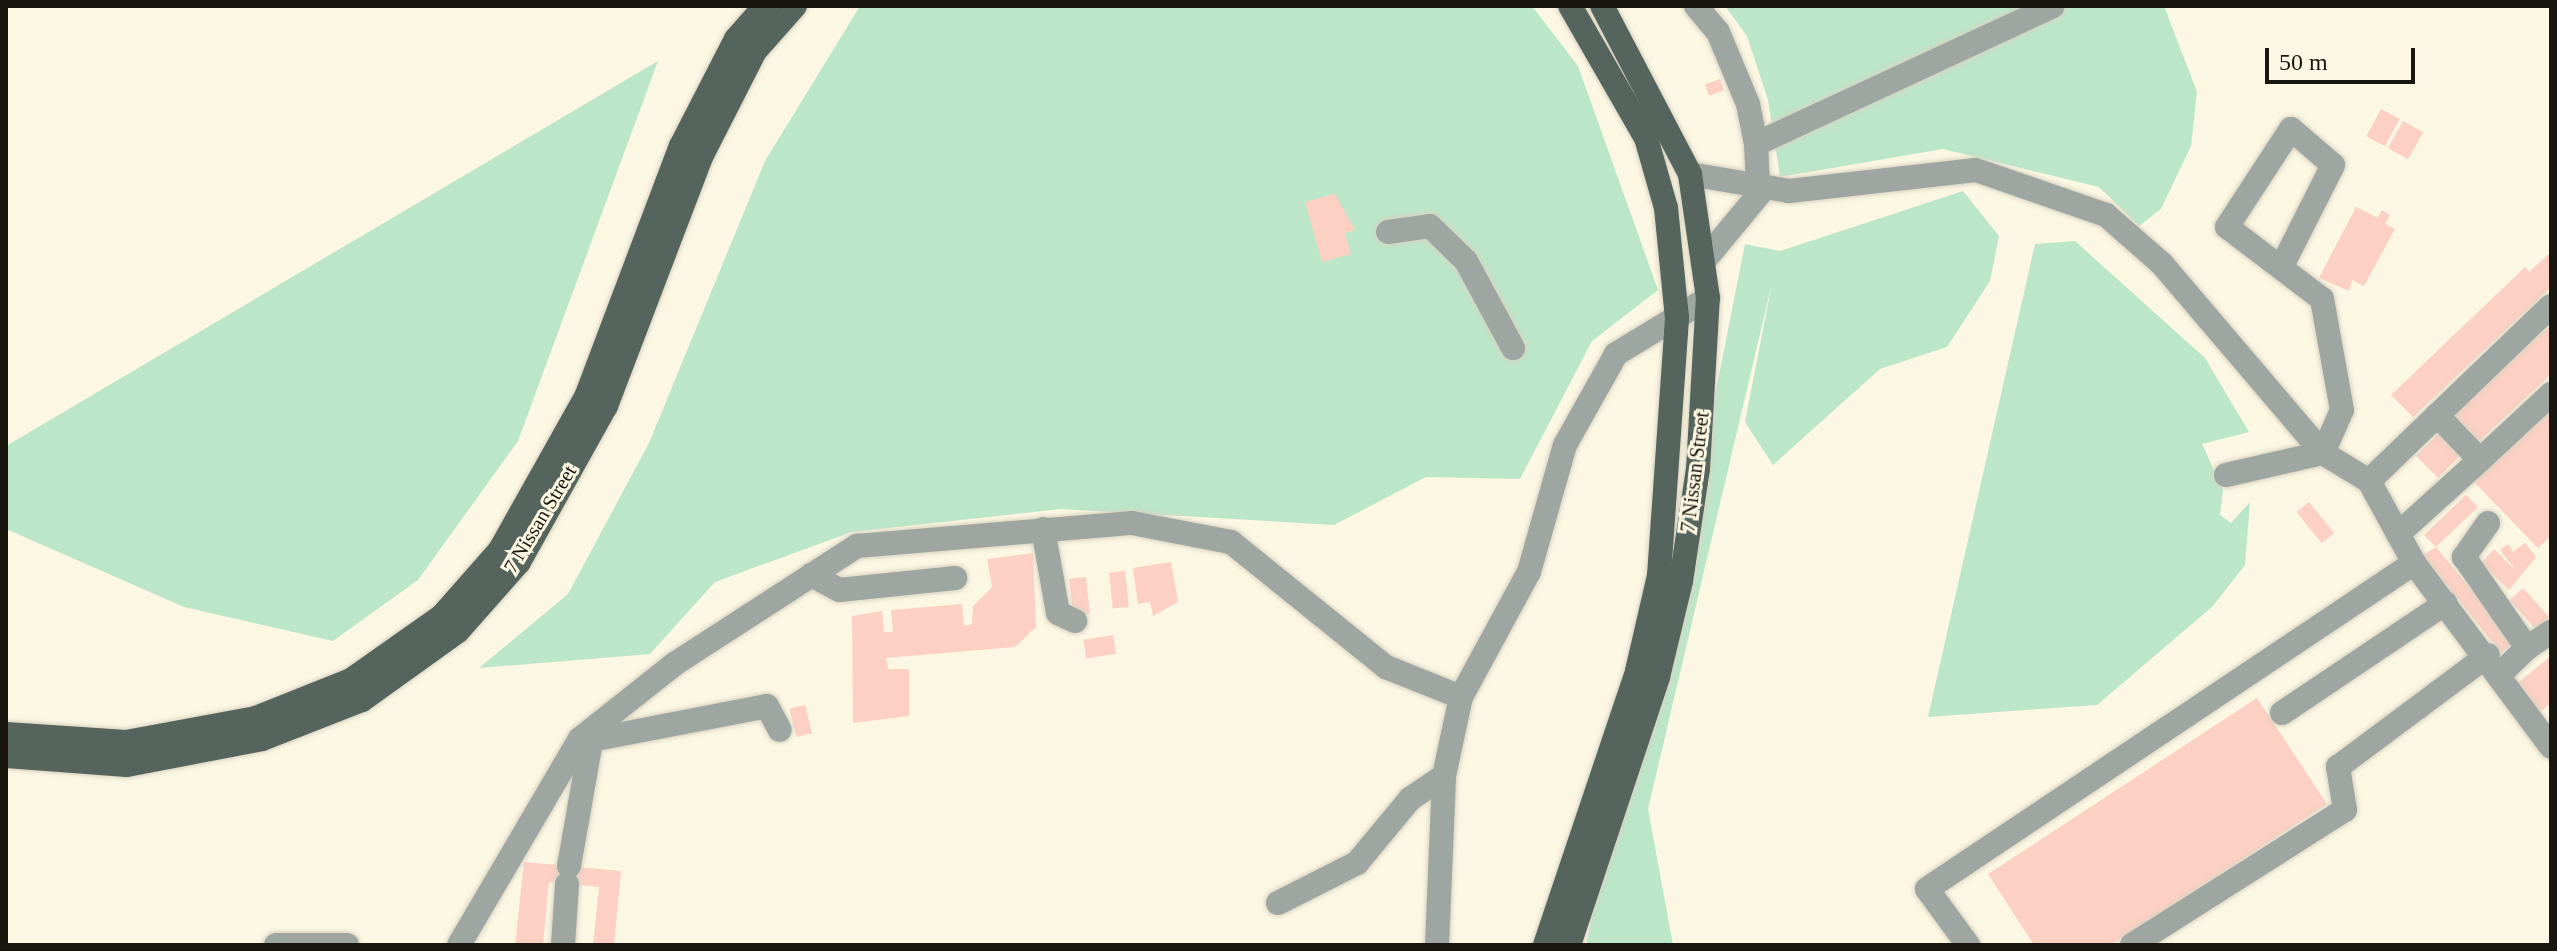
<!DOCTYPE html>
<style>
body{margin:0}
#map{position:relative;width:2557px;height:951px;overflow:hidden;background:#fcf7e3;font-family:"Times New Roman",serif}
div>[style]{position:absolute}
.green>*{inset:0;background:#bce6c8}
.building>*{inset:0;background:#fcd0c3;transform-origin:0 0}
.roads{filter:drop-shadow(0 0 2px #d8d3c1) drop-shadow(0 0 2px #d8d3c1)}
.minor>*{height:24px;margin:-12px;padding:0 12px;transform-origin:12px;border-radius:12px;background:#9ea6a1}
.major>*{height:24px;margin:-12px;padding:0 12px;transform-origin:12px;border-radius:12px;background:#55645c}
span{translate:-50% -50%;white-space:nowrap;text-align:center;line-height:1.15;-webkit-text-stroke:6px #fcf7e3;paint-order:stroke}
.street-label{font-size:20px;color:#18160f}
.frame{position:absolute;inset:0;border:8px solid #18160f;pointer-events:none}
.scale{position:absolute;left:2265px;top:48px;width:150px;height:36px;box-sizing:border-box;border:4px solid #18160f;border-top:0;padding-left:10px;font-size:24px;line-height:28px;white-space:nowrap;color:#18160f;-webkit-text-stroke:6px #fcf7e3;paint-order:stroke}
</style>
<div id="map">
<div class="green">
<i style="clip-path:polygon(860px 6px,1532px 6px,1578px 66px,1658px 290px,1592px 341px,1520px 479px,1426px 477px,1334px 525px,1061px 509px,852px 532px,715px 582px,650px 654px,479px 668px,568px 594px,649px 443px,765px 161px)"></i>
<i style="clip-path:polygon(1725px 6px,2164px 6px,2197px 92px,2191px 146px,2161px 209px,2139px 226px,2099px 187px,1943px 149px,1780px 177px,1768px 100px,1747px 36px)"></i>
<i style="clip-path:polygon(658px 61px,518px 441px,418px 580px,333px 641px,184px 607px,6px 529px,6px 446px)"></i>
<i style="clip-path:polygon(1963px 191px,1999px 236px,1990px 281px,1947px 347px,1880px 369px,1773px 465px,1745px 422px,1772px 283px,1648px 809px,1673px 945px,1586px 945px,1610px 829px,1669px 628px,1745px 244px,1780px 251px)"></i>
<i style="clip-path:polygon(2075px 241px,2205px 358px,2249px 432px,2202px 444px,2223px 490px,2220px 515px,2231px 523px,2250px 502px,2245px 565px,2212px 607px,2097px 705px,1928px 717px,2035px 244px)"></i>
</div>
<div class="building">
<i style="left:1720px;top:79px;width:12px;height:16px;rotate:70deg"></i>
<i style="left:2381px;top:109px;width:21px;height:31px;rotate:28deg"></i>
<i style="left:2403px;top:121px;width:23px;height:31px;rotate:29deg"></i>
<i style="clip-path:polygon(1335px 194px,1355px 230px,1345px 233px,1351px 254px,1322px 262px,1305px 202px)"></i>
<i style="clip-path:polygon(2356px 207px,2378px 218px,2382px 210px,2390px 215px,2385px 224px,2395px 229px,2364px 286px,2352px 280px,2349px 291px,2319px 278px)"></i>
<i style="clip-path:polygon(2551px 252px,2551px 287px,2413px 417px,2391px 395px,2525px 267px,2529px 272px)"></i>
<i style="clip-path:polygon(2551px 325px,2551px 374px,2479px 441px,2453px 413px)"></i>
<i style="clip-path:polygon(2551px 406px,2551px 536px,2538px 548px,2473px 481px)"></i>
<i style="left:2438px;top:434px;width:31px;height:31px;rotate:45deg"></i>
<i style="clip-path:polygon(2466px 495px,2478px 507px,2436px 547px,2514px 642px,2501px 653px,2423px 555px,2436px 547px,2424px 535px)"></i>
<i style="left:2309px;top:502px;width:40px;height:16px;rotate:51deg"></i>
<i style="clip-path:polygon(2525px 543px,2536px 557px,2509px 590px,2481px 563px,2494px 549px,2518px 573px,2500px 550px,2508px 544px,2513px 552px)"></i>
<i style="clip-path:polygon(1033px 553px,1036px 627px,1015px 647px,886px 658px,888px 669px,909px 669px,909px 716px,853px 723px,852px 616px,882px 611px,884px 632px,893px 632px,891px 610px,962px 604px,964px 626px,972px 624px,973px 606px,992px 587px,987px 559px)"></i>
<i style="clip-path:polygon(1171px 562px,1178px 602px,1153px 616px,1150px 602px,1138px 604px,1133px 568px)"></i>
<i style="left:1125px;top:571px;width:36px;height:16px;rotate:84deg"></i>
<i style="left:1086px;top:577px;width:37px;height:17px;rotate:84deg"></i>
<i style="left:2523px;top:588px;width:39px;height:18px;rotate:48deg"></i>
<i style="left:1113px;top:635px;width:19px;height:30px;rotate:81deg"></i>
<i style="clip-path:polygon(2551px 656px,2551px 703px,2537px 714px,2515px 685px)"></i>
<i style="clip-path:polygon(2257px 698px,2327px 804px,2111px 945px,2034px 945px,1988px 874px)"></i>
<i style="left:805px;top:705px;width:29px;height:16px;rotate:76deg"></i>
<i style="clip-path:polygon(524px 862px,621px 871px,614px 945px,593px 945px,599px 887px,549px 882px,543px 945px,515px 945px)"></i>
</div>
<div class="roads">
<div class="minor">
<i style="left:1696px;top:6px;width:34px;rotate:50deg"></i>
<i style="left:1718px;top:32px;width:78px;rotate:67.4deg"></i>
<i style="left:1748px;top:104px;width:41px;rotate:78.7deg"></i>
<i style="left:1690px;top:174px;width:100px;rotate:9.7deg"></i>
<i style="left:1789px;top:191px;width:188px;rotate:-6.4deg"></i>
<i style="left:1976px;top:170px;width:138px;rotate:19.1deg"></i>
<i style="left:2106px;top:215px;width:74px;rotate:41.2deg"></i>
<i style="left:2162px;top:264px;width:248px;rotate:49.6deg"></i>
<i style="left:2323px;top:453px;width:54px;rotate:31.3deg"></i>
<i style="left:2369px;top:481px;width:94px;rotate:61.2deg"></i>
<i style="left:2414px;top:563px;width:229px;rotate:53.3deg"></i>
<i style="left:1758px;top:185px;width:41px;rotate:-92.8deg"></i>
<i style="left:1756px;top:144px;width:327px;rotate:-24.9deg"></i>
<i style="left:1388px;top:232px;width:42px;rotate:-8.1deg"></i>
<i style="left:1430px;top:226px;width:50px;rotate:44.2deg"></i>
<i style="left:1466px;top:261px;width:99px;rotate:61.6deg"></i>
<i style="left:1703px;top:262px;width:97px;rotate:-50.4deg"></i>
<i style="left:2437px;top:415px;width:62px;rotate:46.3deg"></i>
<i style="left:2480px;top:460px;width:97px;rotate:-42.9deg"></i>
<i style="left:2226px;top:475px;width:99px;rotate:-12.8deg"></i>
<i style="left:2323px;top:453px;width:47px;rotate:-66.2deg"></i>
<i style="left:2342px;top:410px;width:113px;rotate:-100.2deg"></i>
<i style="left:2322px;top:299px;width:119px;rotate:-142.8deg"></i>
<i style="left:2227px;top:227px;width:117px;rotate:-56.9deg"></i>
<i style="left:2291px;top:129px;width:55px;rotate:40.6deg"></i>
<i style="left:2333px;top:165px;width:115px;rotate:116.8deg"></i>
<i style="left:2369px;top:481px;width:252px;rotate:-43.9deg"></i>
<i style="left:2488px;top:523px;width:42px;rotate:125.2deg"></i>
<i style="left:2464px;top:557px;width:111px;rotate:55.3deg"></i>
<i style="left:2527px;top:648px;width:37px;rotate:136deg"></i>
<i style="left:1043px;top:529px;width:85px;rotate:79.9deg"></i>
<i style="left:1058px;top:613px;width:19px;rotate:25deg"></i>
<i style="left:2398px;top:534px;width:110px;rotate:-42.1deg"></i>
<i style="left:811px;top:575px;width:32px;rotate:28deg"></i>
<i style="left:839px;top:590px;width:117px;rotate:-5.9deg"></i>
<i style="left:2527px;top:648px;width:29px;rotate:-34deg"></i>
<i style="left:2282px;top:713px;width:197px;rotate:-33.9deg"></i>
<i style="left:591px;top:740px;width:179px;rotate:-10.9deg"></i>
<i style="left:767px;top:706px;width:27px;rotate:62deg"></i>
<i style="left:569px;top:866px;width:138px;rotate:-80deg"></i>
<i style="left:1278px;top:903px;width:89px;rotate:-26.9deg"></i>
<i style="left:1357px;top:863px;width:83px;rotate:-50.4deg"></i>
<i style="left:1410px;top:799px;width:41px;rotate:-34.1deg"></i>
<i style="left:276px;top:945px;width:71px"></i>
<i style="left:459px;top:945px;width:239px;rotate:-59.6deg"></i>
<i style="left:580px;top:739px;width:122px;rotate:-38.4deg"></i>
<i style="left:676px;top:663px;width:216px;rotate:-32.9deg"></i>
<i style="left:857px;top:546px;width:276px;rotate:-4.8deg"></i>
<i style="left:1132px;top:523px;width:101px;rotate:10.9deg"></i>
<i style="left:1231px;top:542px;width:199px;rotate:38.9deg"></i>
<i style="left:1386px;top:667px;width:81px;rotate:21.8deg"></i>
<i style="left:1461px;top:697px;width:142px;rotate:-61.5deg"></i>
<i style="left:1529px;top:572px;width:132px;rotate:-74.2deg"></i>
<i style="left:1565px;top:445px;width:104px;rotate:-60.7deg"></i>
<i style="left:1616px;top:354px;width:108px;rotate:-31.3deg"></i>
<i style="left:563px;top:945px;width:61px;rotate:-86.2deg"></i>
<i style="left:1437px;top:945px;width:169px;rotate:-87.6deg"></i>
<i style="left:1444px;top:776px;width:81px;rotate:-77.9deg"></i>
<i style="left:1968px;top:945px;width:69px;rotate:-126.2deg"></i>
<i style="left:1927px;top:889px;width:586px;rotate:-33.8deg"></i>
<i style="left:2132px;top:945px;width:252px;rotate:-32.4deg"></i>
<i style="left:2345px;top:810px;width:44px;rotate:-99.2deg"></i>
<i style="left:2338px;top:767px;width:187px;rotate:-36.7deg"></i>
</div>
<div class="major">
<i style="left:6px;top:734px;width:120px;rotate:3.8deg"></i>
<i style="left:126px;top:742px;width:132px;rotate:-10.5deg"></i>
<i style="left:256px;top:718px;width:102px;rotate:-21.8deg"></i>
<i style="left:351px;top:680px;width:111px;rotate:-35.1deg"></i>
<i style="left:442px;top:616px;width:88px;rotate:-48.7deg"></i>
<i style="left:500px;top:550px;width:176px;rotate:-60.7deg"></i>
<i style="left:586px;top:397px;width:268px;rotate:-69.3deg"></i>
<i style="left:681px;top:146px;width:120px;rotate:-62.8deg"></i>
<i style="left:736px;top:39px;width:44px;rotate:-48.7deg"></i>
<i style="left:6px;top:756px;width:121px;rotate:4.3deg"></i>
<i style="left:127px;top:765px;width:137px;rotate:-10.9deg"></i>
<i style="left:262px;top:739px;width:107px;rotate:-21.3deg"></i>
<i style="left:362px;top:700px;width:118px;rotate:-35.7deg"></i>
<i style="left:458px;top:631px;width:92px;rotate:-48.5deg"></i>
<i style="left:519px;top:562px;width:179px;rotate:-60.9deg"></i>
<i style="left:606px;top:406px;width:269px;rotate:-69.1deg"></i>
<i style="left:702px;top:155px;width:117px;rotate:-63deg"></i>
<i style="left:755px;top:51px;width:60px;rotate:-48.4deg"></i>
<i style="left:1545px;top:945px;width:289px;rotate:-71.4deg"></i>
<i style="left:1637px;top:671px;width:98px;rotate:-77deg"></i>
<i style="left:1659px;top:576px;width:259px;rotate:-86deg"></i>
<i style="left:1677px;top:318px;width:111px;rotate:-95.7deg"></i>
<i style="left:1666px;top:208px;width:73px;rotate:-105.9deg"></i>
<i style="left:1646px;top:138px;width:152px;rotate:-119.9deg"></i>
<i style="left:1569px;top:945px;width:282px;rotate:-71.6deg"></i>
<i style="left:1658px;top:677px;width:99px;rotate:-76.5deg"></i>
<i style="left:1681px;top:581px;width:113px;rotate:-81.4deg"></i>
<i style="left:1698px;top:469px;width:171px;rotate:-86.7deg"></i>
<i style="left:1708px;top:298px;width:125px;rotate:-98.3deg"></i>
<i style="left:1690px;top:174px;width:190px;rotate:-117.6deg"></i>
</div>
</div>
<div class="street-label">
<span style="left:1695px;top:472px;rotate:-83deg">7 Nissan Street</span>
<span style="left:540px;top:519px;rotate:-59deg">7 Nissan Street</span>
</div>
<div class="frame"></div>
<div class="scale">50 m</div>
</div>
